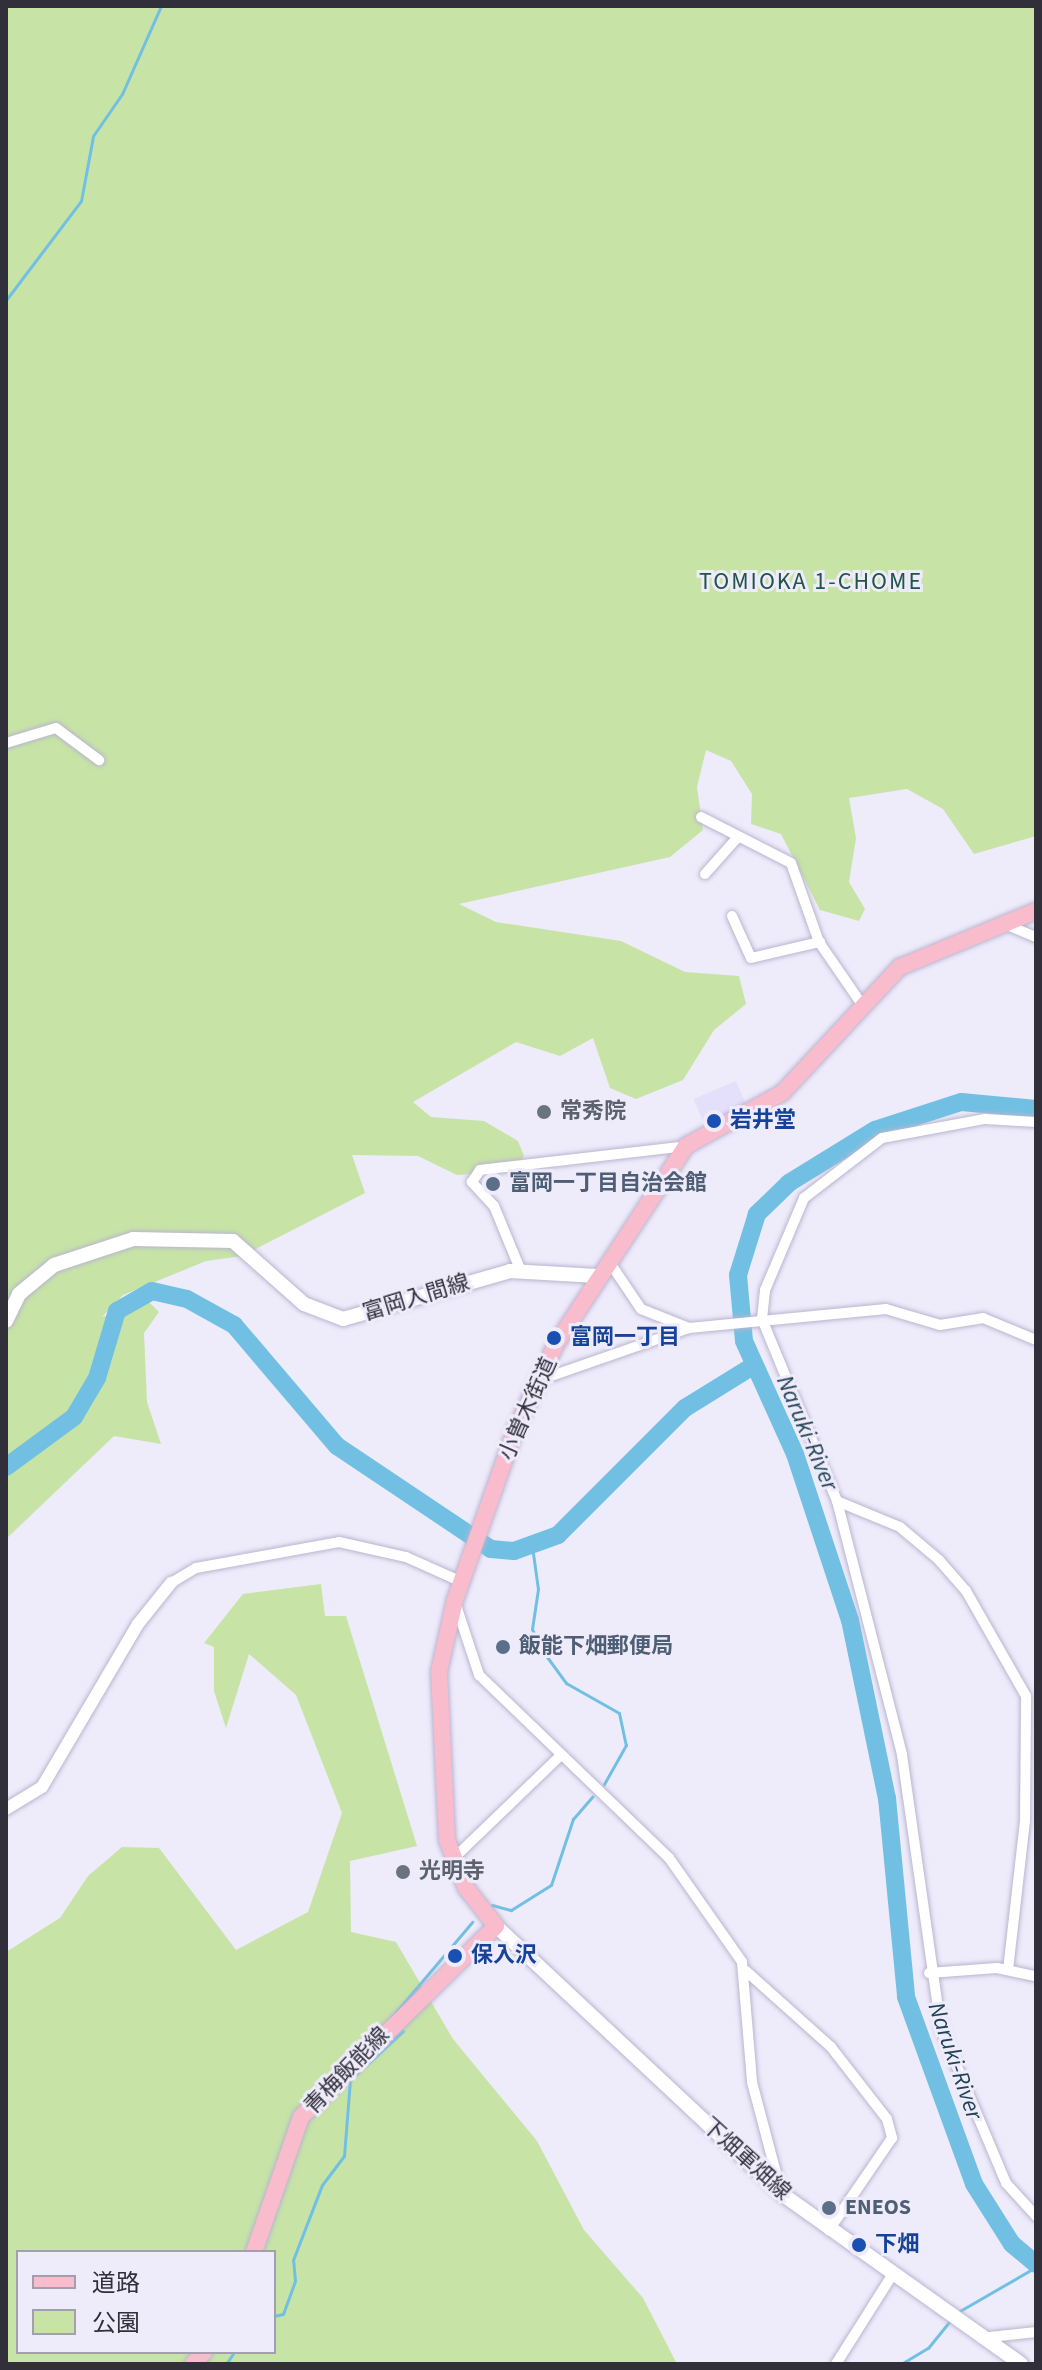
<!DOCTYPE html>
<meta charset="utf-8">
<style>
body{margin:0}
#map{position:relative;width:1042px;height:2370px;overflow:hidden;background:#eeebfb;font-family:"Source Sans 3","Noto Sans JP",sans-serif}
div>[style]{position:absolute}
.built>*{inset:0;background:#e4dffb;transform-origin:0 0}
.green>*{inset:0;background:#c7e4a6}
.stream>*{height:3px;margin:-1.5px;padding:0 1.5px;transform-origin:1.5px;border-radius:1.5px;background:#71c0e3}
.river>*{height:18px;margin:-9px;padding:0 9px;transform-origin:9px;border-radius:9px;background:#71c0e3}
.roads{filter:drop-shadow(0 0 2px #bab5cf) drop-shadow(0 0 2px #bab5cf)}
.minor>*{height:10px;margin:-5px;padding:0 5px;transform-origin:5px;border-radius:5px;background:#fff}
.tertiary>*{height:12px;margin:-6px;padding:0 6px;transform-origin:6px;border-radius:6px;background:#fff}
.secondary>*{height:14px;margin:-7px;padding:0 7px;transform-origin:7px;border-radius:7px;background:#fff}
.primary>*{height:16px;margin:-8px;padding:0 8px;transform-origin:8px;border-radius:8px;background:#f8bccc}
.dots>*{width:22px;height:22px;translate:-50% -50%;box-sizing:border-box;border:4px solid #eeebfb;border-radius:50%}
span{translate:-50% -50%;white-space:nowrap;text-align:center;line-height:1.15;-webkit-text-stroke:6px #eeebfb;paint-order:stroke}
.worship-label{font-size:22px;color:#5b616d;font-weight:700}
.left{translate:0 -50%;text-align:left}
.transit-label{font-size:22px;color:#164399;font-weight:700}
.service-label{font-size:22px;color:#4e5e75;font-weight:700}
.street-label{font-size:22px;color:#312f3a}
.neighbourhood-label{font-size:24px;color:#215548;letter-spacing:2px}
.water-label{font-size:24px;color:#204353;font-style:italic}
.frame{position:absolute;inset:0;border:8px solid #312f3a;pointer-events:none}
.legend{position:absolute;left:16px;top:2250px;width:260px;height:104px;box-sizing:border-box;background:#eeebfb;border:2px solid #a2a0ae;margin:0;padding:10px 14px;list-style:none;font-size:24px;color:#312f3a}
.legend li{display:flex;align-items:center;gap:16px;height:40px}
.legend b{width:40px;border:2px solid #a2a0ae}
</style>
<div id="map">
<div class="built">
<i style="left:736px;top:1081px;width:26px;height:46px;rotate:67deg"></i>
</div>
<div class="green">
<i style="clip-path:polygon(6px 6px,1036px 6px,1036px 836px,974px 854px,943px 809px,907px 789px,849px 798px,856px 838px,849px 882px,865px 909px,859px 921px,820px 910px,781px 834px,751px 824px,752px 794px,731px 761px,706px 750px,697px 787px,703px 830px,670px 857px,459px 904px,496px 922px,621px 941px,685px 972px,739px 976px,746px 1004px,714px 1030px,683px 1080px,636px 1099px,610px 1088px,593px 1038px,560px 1056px,516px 1042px,413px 1102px,431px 1117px,484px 1121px,518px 1141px,524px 1156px,514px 1171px,457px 1175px,418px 1156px,352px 1155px,365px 1193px,242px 1256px,206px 1261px,123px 1295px,102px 1317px,149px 1302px,159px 1312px,144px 1333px,147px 1402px,161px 1444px,114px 1436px,6px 1539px)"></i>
<i style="clip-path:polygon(evenodd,321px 1584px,325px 1616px,346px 1616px,417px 1846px,350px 1861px,351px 1932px,396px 1942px,453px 2039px,537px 2141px,584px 2230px,643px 2298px,677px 2364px,6px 2364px,6px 1952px,60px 1918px,88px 1876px,122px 1847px,159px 1848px,236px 1950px,308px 1912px,342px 1813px,296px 1695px,249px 1654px,226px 1728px,214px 1691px,214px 1647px,204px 1643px,243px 1594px,321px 1584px,18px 2252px,274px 2252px,274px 2352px,18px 2352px,18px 2252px)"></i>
</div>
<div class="stream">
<i style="left:6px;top:300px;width:124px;rotate:-52.9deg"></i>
<i style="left:81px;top:201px;width:66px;rotate:-79.5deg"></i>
<i style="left:93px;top:136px;width:51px;rotate:-55.4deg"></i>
<i style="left:122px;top:94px;width:96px;rotate:-66.1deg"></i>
<i style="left:532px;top:1546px;width:43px;rotate:82.1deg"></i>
<i style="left:538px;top:1589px;width:40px;rotate:98.5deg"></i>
<i style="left:532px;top:1629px;width:23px;rotate:65deg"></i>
<i style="left:542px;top:1650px;width:41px;rotate:54deg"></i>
<i style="left:566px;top:1683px;width:61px;rotate:29.5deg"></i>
<i style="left:619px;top:1713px;width:33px;rotate:78deg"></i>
<i style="left:626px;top:1745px;width:45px;rotate:119.4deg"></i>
<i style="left:492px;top:1905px;width:20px;rotate:15deg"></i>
<i style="left:511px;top:1910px;width:47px;rotate:-32deg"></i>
<i style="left:551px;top:1885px;width:70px;rotate:-71.6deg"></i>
<i style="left:573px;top:1819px;width:30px;rotate:-49deg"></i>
<i style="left:391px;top:2018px;width:126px;rotate:-49.8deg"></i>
<i style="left:958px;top:2312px;width:90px;rotate:-30deg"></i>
<i style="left:274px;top:2316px;width:9px;rotate:-13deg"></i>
<i style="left:283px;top:2314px;width:35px;rotate:-70deg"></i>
<i style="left:295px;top:2281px;width:21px;rotate:-95deg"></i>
<i style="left:293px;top:2260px;width:80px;rotate:-68.9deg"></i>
<i style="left:322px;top:2185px;width:36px;rotate:-53deg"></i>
<i style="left:344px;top:2156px;width:76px;rotate:-85.5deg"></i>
<i style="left:350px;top:2080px;width:72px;rotate:-42.8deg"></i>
<i style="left:226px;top:2364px;width:14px;rotate:-56deg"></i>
<i style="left:901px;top:2364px;width:31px;rotate:-31deg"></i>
<i style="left:928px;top:2348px;width:35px;rotate:-51deg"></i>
</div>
<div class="river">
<i style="left:1036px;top:1109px;width:75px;rotate:-174.7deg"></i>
<i style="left:961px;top:1102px;width:90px;rotate:162deg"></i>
<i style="left:875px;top:1130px;width:101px;rotate:148.4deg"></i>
<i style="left:789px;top:1183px;width:45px;rotate:135.9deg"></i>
<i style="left:757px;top:1214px;width:64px;rotate:107.3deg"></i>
<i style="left:738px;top:1275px;width:66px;rotate:84.8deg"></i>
<i style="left:744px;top:1341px;width:124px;rotate:65.7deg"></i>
<i style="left:795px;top:1454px;width:175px;rotate:71.7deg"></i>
<i style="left:850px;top:1620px;width:182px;rotate:78.3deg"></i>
<i style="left:887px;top:1798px;width:200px;rotate:84.5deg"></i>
<i style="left:906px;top:1997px;width:199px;rotate:70deg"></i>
<i style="left:974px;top:2184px;width:71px;rotate:57.7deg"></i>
<i style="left:1012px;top:2244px;width:31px;rotate:40deg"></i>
<i style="left:6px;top:1467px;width:84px;rotate:-36.3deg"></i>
<i style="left:74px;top:1417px;width:45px;rotate:-59.5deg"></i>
<i style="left:97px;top:1378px;width:70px;rotate:-73.4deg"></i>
<i style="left:117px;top:1311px;width:40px;rotate:-29.7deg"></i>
<i style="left:152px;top:1291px;width:36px;rotate:13deg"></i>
<i style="left:187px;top:1299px;width:54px;rotate:29deg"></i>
<i style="left:234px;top:1325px;width:159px;rotate:49.6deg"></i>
<i style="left:337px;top:1446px;width:185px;rotate:33.8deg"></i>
<i style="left:491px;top:1549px;width:23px;rotate:5deg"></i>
<i style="left:514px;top:1551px;width:47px;rotate:-20deg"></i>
<i style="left:558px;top:1535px;width:180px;rotate:-45deg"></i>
<i style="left:685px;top:1408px;width:80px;rotate:-31.7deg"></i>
</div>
<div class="roads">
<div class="minor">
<i style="left:6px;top:743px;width:52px;rotate:-16.7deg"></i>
<i style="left:56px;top:728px;width:54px;rotate:36.7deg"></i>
<i style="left:701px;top:817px;width:101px;rotate:27.1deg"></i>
<i style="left:791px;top:863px;width:84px;rotate:70.5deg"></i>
<i style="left:819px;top:942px;width:74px;rotate:55.5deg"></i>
<i style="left:705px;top:874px;width:50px;rotate:-48.3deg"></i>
<i style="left:732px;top:916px;width:46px;rotate:65.7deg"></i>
<i style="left:751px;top:958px;width:71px;rotate:-13.1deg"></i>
<i style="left:1005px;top:924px;width:34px;rotate:23deg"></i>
<i style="left:608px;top:1260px;width:59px;rotate:56deg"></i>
<i style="left:641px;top:1309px;width:52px;rotate:21.6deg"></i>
<i style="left:689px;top:1328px;width:198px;rotate:-5.5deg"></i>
<i style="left:886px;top:1309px;width:56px;rotate:16.5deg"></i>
<i style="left:940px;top:1325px;width:44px;rotate:-9.2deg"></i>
<i style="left:983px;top:1318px;width:57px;rotate:22.5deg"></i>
<i style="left:520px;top:1269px;width:68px;rotate:-112.4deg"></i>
<i style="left:494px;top:1206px;width:33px;rotate:-133deg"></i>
<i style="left:472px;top:1182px;width:14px;rotate:-56deg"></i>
<i style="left:480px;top:1170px;width:207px;rotate:-6.6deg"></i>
<i style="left:540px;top:1380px;width:158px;rotate:-19.2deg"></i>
<i style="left:837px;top:1501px;width:197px;rotate:-112.4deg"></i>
<i style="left:762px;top:1319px;width:29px;rotate:-84deg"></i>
<i style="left:765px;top:1290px;width:100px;rotate:-67deg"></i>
<i style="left:804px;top:1198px;width:98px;rotate:-37.6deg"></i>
<i style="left:882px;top:1138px;width:105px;rotate:-10.5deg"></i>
<i style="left:985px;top:1119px;width:51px;rotate:3.4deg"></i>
<i style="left:171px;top:1583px;width:29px;rotate:-31deg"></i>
<i style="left:196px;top:1568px;width:145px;rotate:-10.3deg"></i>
<i style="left:339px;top:1542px;width:69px;rotate:12.6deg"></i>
<i style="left:406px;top:1557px;width:61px;rotate:24.1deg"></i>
<i style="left:456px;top:1605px;width:74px;rotate:71.8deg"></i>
<i style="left:479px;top:1675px;width:264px;rotate:43.9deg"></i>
<i style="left:669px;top:1858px;width:127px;rotate:54.9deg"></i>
<i style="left:742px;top:1962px;width:120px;rotate:85.2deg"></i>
<i style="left:752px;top:2082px;width:114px;rotate:75.2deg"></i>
<i style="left:453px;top:1859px;width:150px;rotate:-43.9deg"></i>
<i style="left:1008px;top:1970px;width:150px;rotate:-83.5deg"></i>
<i style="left:1025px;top:1821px;width:125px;rotate:-89.5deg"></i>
<i style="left:1026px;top:1696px;width:121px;rotate:-119.7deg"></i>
<i style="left:966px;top:1591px;width:41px;rotate:-131.1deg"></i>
<i style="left:939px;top:1560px;width:51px;rotate:-139.8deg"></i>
<i style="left:900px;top:1527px;width:68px;rotate:-157.6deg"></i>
<i style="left:837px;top:1501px;width:262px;rotate:75.6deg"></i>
<i style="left:902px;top:1755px;width:277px;rotate:81.9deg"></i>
<i style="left:941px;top:2029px;width:167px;rotate:67.1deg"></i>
<i style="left:1006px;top:2183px;width:45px;rotate:47.7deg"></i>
<i style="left:746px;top:1971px;width:114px;rotate:41.8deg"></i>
<i style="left:831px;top:2047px;width:91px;rotate:52.1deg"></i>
<i style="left:887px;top:2119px;width:20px;rotate:75deg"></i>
<i style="left:892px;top:2138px;width:112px;rotate:124.4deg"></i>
<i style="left:929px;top:1973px;width:68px;rotate:-4.2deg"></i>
<i style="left:997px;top:1968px;width:40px;rotate:12deg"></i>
<i style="left:981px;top:2338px;width:55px;rotate:-6.2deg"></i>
<i style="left:836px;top:2364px;width:103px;rotate:-57.7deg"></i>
</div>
<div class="tertiary">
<i style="left:6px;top:1809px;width:42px;rotate:-31.4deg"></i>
<i style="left:42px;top:1787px;width:189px;rotate:-59.5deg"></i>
<i style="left:138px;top:1624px;width:53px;rotate:-51.2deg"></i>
</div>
<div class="secondary">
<i style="left:6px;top:1321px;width:30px;rotate:-64deg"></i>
<i style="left:19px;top:1294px;width:45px;rotate:-39.6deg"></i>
<i style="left:54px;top:1265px;width:83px;rotate:-18.2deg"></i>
<i style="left:133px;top:1239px;width:100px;rotate:1.1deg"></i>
<i style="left:233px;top:1241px;width:95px;rotate:41.6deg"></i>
<i style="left:304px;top:1304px;width:42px;rotate:21deg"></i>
<i style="left:343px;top:1319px;width:174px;rotate:-16deg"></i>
<i style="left:510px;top:1271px;width:87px;rotate:3.3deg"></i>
<i style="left:496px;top:1926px;width:392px;rotate:43.1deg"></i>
<i style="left:782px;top:2194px;width:293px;rotate:35.4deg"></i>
</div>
<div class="primary">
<i style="left:254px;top:2252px;width:143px;rotate:-70.8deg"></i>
<i style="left:301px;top:2117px;width:273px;rotate:-44.4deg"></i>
<i style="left:496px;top:1926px;width:48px;rotate:-128.3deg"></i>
<i style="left:466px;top:1888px;width:52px;rotate:-111.6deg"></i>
<i style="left:447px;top:1840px;width:168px;rotate:-92.7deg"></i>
<i style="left:439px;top:1672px;width:74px;rotate:-77.5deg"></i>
<i style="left:455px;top:1600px;width:177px;rotate:-70.5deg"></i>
<i style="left:514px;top:1433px;width:98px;rotate:-64.7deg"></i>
<i style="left:556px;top:1344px;width:237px;rotate:-56.7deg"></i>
<i style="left:686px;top:1146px;width:110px;rotate:-28.9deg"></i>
<i style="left:782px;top:1093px;width:173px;rotate:-46.9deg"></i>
<i style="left:900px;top:967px;width:147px;rotate:-22.4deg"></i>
<i style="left:193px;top:2364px;width:16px;rotate:-47deg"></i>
</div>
</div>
<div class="dots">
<i style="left:544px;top:1112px;background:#6b7280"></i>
<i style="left:714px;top:1121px;background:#1a4fb4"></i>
<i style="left:493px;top:1184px;background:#5c6f8a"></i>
<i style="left:554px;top:1338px;background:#1a4fb4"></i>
<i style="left:503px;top:1647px;background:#5c6f8a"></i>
<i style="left:403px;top:1872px;background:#6b7280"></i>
<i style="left:455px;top:1956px;background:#1a4fb4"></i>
<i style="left:829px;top:2208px;background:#5c6f8a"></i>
<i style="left:859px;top:2245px;background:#1a4fb4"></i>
</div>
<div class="worship-label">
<span class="left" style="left:560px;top:1112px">常秀院</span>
<span class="left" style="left:419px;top:1872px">光明寺</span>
</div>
<div class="transit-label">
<span class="left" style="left:730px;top:1121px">岩井堂</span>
<span class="left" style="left:570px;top:1338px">富岡一丁目</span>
<span class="left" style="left:471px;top:1956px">保入沢</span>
<span class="left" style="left:875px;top:2245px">下畑</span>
</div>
<div class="service-label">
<span class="left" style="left:509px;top:1184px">富岡一丁目自治会館</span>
<span class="left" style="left:519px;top:1647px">飯能下畑郵便局</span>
<span class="left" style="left:845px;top:2208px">ENEOS</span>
</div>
<div class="street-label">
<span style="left:416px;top:1298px;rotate:-17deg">富岡入間線</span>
<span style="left:528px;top:1409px;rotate:-66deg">小曽木街道</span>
<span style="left:347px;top:2071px;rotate:-46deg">青梅飯能線</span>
<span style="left:746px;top:2159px;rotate:42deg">下畑軍畑線</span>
</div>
<div class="neighbourhood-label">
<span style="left:811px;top:582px">TOMIOKA 1-CHOME</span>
</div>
<div class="water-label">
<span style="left:807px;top:1433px;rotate:67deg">Naruki-River</span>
<span style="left:955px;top:2061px;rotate:71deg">Naruki-River</span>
</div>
<div class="frame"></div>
<ul class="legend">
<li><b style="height:10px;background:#f8bccc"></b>道路</li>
<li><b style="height:22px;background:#c7e4a6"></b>公園</li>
</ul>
</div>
